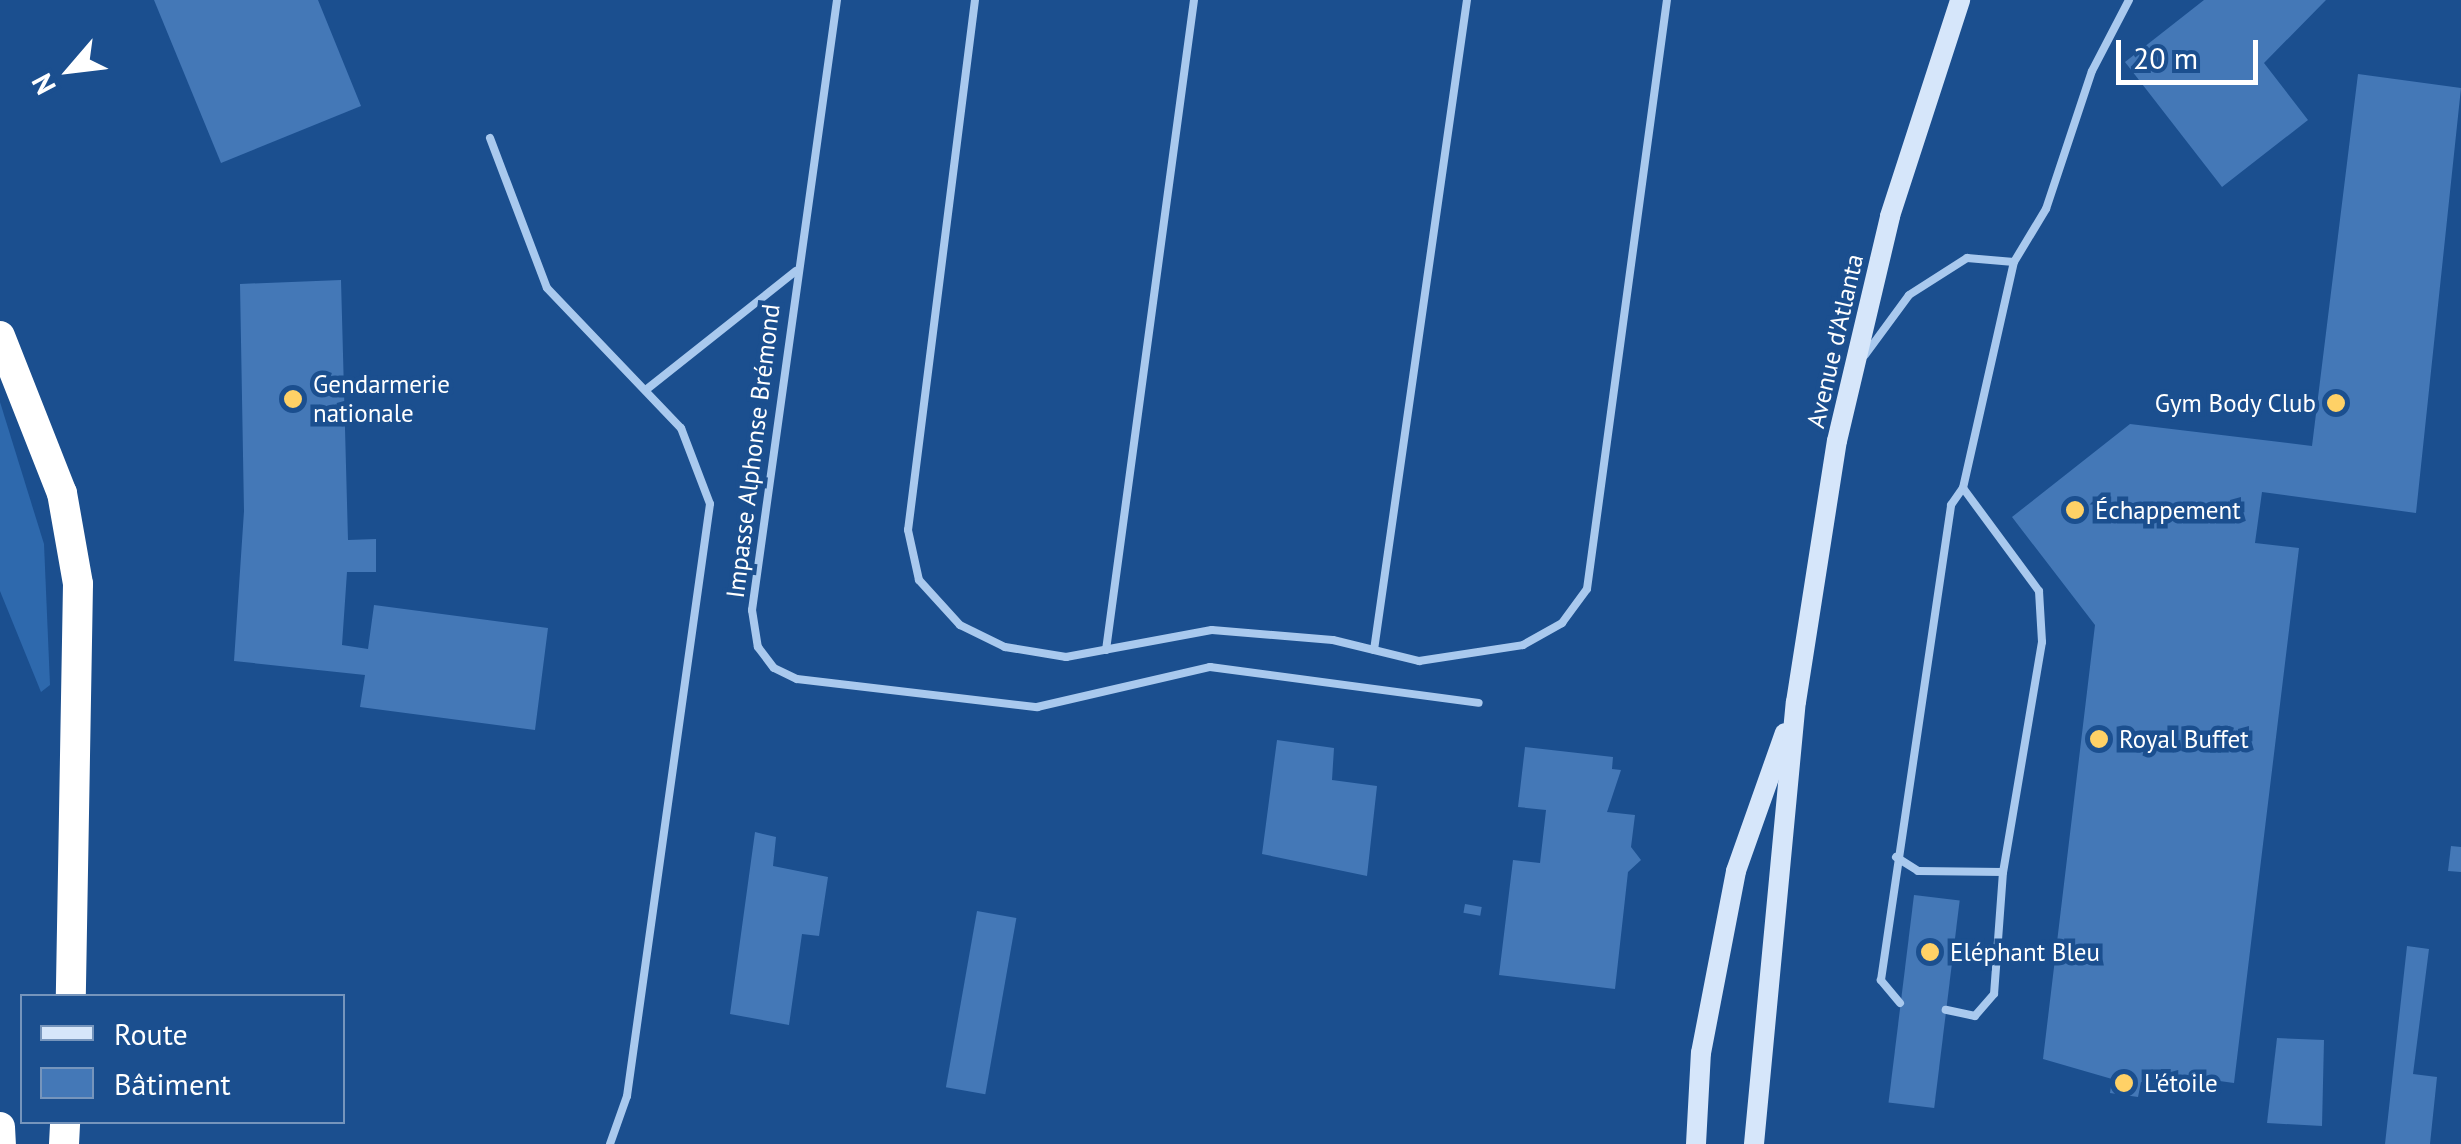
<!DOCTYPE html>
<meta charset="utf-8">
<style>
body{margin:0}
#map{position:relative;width:2461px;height:1144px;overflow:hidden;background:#1b4f8f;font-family:"PT Sans",sans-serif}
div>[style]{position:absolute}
.green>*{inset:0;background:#2e69ad}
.building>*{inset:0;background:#4478b7;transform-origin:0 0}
.lane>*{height:8px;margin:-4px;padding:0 4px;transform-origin:4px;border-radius:4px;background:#a9c9ee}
.secondary>*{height:20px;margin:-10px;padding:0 10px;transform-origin:10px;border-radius:10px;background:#d6e6fa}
.highway>*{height:30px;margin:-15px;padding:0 15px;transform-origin:15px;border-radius:15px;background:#fff}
.dots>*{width:28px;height:28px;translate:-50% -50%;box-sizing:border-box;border:5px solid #1b4f8f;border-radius:50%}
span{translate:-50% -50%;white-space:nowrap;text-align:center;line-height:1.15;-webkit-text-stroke:9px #1b4f8f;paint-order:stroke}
.street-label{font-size:25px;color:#fff}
.poi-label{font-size:25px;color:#fff}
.left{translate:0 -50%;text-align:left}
.right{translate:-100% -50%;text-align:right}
.legend{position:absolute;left:20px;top:994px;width:325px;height:130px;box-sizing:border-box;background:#1b4f8f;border:2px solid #7695bc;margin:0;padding:12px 18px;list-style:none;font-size:30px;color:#fff}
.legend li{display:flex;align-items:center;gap:20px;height:50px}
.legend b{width:50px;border:2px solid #7695bc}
.north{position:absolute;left:20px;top:20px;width:100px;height:100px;-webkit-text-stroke:8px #1b4f8f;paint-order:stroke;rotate:242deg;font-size:28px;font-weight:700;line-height:40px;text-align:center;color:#fff}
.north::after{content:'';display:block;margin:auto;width:35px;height:45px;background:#fff;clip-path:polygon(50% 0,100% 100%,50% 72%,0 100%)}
.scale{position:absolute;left:2116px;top:40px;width:142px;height:45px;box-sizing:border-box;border:5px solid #fff;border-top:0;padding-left:12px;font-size:30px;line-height:35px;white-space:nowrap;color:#fff;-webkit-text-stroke:8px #1b4f8f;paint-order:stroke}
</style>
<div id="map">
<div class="green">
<i style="clip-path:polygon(0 402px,44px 544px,50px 685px,41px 692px,0 591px)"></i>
</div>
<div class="building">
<i style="clip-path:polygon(154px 0,318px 0,361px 106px,221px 163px)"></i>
<i style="clip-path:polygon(2204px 0,2326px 0,2264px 63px,2308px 120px,2222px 187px,2125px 62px)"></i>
<i style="clip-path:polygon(2358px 74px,2461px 88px,2416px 513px,2262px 492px,2255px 543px,2299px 548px,2234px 1083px,2176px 1075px,2175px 1086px,2141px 1082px,2138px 1097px,2110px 1093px,2112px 1079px,2043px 1059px,2095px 625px,2012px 517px,2130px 424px,2312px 446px)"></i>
<i style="clip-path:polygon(341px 280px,348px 540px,376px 539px,376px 572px,347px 572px,342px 645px,368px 649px,374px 605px,548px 628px,535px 730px,360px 707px,365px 675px,234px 661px,244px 511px,240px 284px)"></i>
<i style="clip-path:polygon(1277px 740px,1334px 748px,1332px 780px,1377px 786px,1367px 876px,1262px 854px)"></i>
<i style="clip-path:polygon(1525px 747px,1613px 757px,1612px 769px,1621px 770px,1607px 812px,1635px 815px,1631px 847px,1641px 860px,1628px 872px,1615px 989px,1499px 975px,1513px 860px,1540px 863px,1546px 810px,1518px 807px)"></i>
<i style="clip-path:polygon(755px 832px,776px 837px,773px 866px,828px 877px,819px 936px,802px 934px,789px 1025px,730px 1014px)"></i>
<i style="clip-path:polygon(2451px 846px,2461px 847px,2461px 872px,2448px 871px)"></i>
<i style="left:1914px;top:895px;width:46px;height:209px;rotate:7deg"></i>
<i style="left:1465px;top:904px;width:17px;height:9px;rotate:10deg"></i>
<i style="left:977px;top:911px;width:40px;height:179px;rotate:10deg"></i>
<i style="clip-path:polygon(2407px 946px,2429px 949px,2413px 1074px,2437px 1077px,2430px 1144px,2385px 1144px)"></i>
<i style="clip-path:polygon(2277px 1038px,2324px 1040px,2322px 1126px,2267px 1123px)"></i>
</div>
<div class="lane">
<i style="left:837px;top:0;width:616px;rotate:97.93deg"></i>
<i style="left:752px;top:610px;width:37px;rotate:81deg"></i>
<i style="left:758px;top:647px;width:26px;rotate:53deg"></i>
<i style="left:774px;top:668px;width:25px;rotate:26deg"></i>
<i style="left:797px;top:679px;width:242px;rotate:6.7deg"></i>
<i style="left:1037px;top:707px;width:178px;rotate:-13deg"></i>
<i style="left:1210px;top:667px;width:271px;rotate:7.6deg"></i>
<i style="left:975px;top:0;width:534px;rotate:97.2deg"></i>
<i style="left:908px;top:530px;width:51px;rotate:77.6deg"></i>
<i style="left:919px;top:580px;width:61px;rotate:47.7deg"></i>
<i style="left:960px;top:625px;width:50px;rotate:26.1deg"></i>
<i style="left:1005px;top:647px;width:62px;rotate:9.3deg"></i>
<i style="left:1066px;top:657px;width:148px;rotate:-10.5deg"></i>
<i style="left:1212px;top:630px;width:121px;rotate:4.7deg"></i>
<i style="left:1333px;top:640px;width:89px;rotate:13.7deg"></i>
<i style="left:1419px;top:661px;width:105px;rotate:-8.7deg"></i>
<i style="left:1523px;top:645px;width:45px;rotate:-29.4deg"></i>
<i style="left:1562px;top:623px;width:42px;rotate:-53.7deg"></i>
<i style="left:1587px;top:589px;width:594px;rotate:-82.27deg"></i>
<i style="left:490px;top:138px;width:160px;rotate:69.2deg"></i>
<i style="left:547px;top:288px;width:194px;rotate:46.3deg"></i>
<i style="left:681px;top:428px;width:81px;rotate:69.1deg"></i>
<i style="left:710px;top:504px;width:598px;rotate:97.98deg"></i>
<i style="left:627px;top:1096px;width:51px;rotate:109.5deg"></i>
<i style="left:1865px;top:355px;width:74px;rotate:-53.7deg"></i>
<i style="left:1909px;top:295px;width:69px;rotate:-32.5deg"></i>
<i style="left:1967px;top:258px;width:47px;rotate:4.9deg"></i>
<i style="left:647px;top:389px;width:190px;rotate:-38.4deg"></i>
<i style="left:1963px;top:488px;width:232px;rotate:-77.3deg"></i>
<i style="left:2014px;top:262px;width:62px;rotate:-58.9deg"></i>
<i style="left:2046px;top:209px;width:145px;rotate:-71.6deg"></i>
<i style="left:2092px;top:71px;width:80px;rotate:-62.5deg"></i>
<i style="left:1106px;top:650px;width:656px;rotate:-82.29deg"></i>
<i style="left:1374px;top:650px;width:657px;rotate:-81.86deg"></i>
<i style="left:1896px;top:857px;width:26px;rotate:32deg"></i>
<i style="left:1918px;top:871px;width:85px;rotate:0.7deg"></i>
<i style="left:1900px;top:1003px;width:30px;rotate:-130deg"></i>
<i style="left:1881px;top:980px;width:480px;rotate:-81.6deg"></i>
<i style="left:1951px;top:505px;width:21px;rotate:-55deg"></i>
<i style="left:1963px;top:488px;width:128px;rotate:53.6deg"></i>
<i style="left:2039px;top:591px;width:51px;rotate:86.6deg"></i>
<i style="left:2042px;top:642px;width:233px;rotate:99.6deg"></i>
<i style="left:2003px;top:872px;width:122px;rotate:94.2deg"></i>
<i style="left:1994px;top:994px;width:29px;rotate:131deg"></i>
<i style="left:1975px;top:1016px;width:30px;rotate:-168deg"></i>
</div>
<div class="secondary">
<i style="left:1696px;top:1144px;width:91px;rotate:-86.9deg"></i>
<i style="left:1701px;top:1053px;width:185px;rotate:-79.1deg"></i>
<i style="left:1736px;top:871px;width:146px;rotate:-70.5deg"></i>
<i style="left:1754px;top:1144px;width:444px;rotate:-84.6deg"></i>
<i style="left:1796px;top:702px;width:264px;rotate:-81.1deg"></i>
<i style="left:1837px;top:441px;width:231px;rotate:-76.7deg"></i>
<i style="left:1890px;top:216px;width:227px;rotate:-72deg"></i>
</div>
<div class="highway">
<i style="left:0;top:336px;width:169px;rotate:68.5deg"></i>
<i style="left:62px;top:493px;width:92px;rotate:80deg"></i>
<i style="left:78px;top:584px;width:412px;rotate:91deg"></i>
<i style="left:0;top:1127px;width:17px;rotate:87deg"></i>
<i style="left:64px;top:1144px;width:22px;rotate:-87deg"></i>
</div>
<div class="dots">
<i style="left:293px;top:399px;background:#ffd166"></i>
<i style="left:2336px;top:403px;background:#ffd166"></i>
<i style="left:2075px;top:510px;background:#ffd166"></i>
<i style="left:2099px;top:739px;background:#ffd166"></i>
<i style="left:1930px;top:952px;background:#ffd166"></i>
<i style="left:2124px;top:1083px;background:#ffd166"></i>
</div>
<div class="street-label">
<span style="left:1835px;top:341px;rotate:-77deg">Avenue d'Atlanta</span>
<span style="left:753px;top:451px;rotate:-83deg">Impasse Alphonse Brémond</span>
</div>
<div class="poi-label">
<span class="left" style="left:313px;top:399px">Gendarmerie<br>nationale</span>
<span class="right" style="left:2316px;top:403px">Gym Body Club</span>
<span class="left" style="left:2095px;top:510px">Échappement</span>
<span class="left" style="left:2119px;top:739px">Royal Buffet</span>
<span class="left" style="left:1950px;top:952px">Eléphant Bleu</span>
<span class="left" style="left:2144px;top:1083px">L'étoile</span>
</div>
<ul class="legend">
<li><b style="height:12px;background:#d6e6fa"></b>Route</li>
<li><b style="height:28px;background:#4478b7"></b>Bâtiment</li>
</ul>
<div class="north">N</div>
<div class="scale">20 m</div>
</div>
